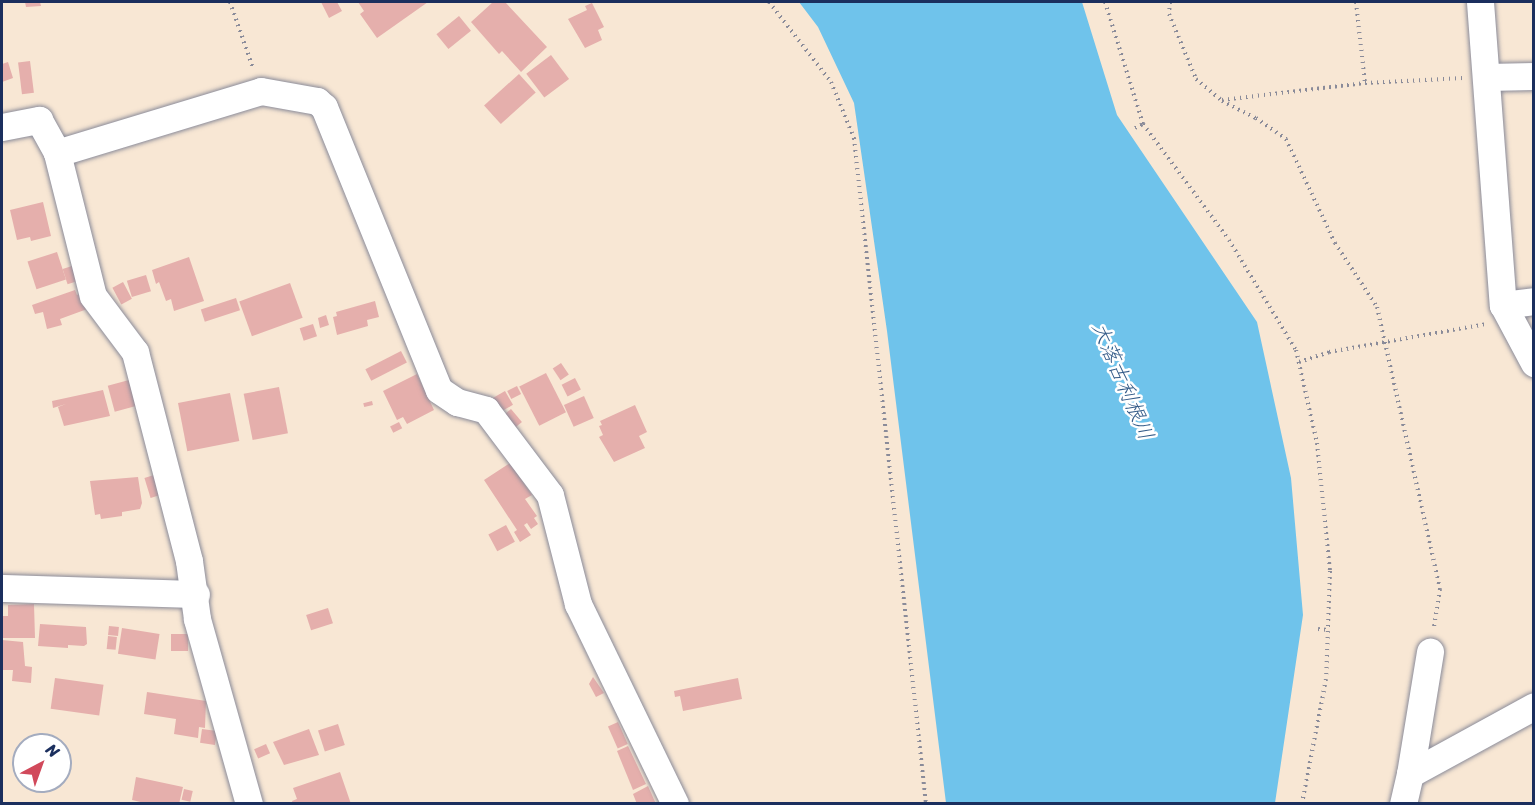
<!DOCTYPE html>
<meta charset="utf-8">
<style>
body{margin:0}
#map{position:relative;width:1535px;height:805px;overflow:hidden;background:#f8e7d4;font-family:Sriracha,"Klee One",sans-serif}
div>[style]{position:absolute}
.water>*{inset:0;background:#6fc3eb}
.building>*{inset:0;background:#e5afac;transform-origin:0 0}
.path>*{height:4px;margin-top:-2px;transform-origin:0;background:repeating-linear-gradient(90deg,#8a8b99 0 1.5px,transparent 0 6px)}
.roads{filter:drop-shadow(0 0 2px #8a8b99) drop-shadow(0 0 2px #8a8b99)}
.street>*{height:27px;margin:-13.5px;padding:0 13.5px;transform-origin:13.5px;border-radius:13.5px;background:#fff}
span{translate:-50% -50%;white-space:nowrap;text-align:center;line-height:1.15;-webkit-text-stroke:5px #fff;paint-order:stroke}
.water-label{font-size:21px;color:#345b88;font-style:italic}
.frame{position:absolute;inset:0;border:3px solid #1b2f5e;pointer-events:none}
.north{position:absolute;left:12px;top:733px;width:60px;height:60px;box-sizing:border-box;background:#fff;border:2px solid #a4acbf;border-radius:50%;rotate:41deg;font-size:16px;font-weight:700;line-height:24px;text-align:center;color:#1b2f5e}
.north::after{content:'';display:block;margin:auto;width:21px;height:27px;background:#d1495b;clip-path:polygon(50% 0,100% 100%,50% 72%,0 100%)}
</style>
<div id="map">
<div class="water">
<i style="clip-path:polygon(799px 2px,1082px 2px,1117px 115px,1257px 322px,1291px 478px,1303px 615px,1275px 803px,946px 803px,887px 331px,854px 103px,818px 27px)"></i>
</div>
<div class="building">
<i style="clip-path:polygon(25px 2px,40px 2px,41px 6px,26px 7px)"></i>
<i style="clip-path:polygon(321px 2px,337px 2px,342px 11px,329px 18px)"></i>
<i style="clip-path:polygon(358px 2px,428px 2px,377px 38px,360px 14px,364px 11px)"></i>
<i style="clip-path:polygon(493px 2px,505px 2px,547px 47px,521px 72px,502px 51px,499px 54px,471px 22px)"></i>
<i style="clip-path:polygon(592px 3px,604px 27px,598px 30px,602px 40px,585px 48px,568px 19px,587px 10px,585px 6px)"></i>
<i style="left:459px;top:16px;width:19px;height:29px;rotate:51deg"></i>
<i style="left:551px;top:55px;width:30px;height:31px;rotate:53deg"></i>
<i style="left:30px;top:61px;width:32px;height:12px;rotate:83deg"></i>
<i style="clip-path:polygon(8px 62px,13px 78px,2px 82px,2px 64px)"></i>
<i style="left:519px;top:74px;width:25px;height:47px;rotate:48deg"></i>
<i style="clip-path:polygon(43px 202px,51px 236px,31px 241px,30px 237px,17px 240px,10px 210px)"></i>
<i style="left:57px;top:252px;width:29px;height:31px;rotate:72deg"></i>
<i style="clip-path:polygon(189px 257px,204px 301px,174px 311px,171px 299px,166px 301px,159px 282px,156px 284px,152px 270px)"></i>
<i style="left:75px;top:265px;width:16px;height:13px;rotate:72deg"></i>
<i style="left:146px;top:275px;width:17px;height:20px;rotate:73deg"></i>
<i style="left:123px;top:282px;width:19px;height:12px;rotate:62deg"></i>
<i style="left:290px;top:283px;width:37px;height:54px;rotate:70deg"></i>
<i style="clip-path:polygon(75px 290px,77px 295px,86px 292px,90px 308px,60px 319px,62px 325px,47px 329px,43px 312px,35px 314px,32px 305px)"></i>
<i style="left:236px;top:298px;width:13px;height:37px;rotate:72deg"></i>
<i style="clip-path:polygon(375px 301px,379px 317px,367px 320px,368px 326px,337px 335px,333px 317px,337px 316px,336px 312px)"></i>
<i style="clip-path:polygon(326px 315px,329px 325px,320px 328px,318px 318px)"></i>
<i style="left:313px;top:324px;width:13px;height:14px;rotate:72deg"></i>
<i style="left:401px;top:351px;width:13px;height:40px;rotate:63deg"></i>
<i style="left:561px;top:363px;width:14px;height:10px;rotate:56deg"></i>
<i style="left:546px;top:373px;width:44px;height:30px;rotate:63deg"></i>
<i style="clip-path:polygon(417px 374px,434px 410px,407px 424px,403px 417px,397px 420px,383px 391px)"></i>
<i style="left:575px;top:378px;width:13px;height:15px;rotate:63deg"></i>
<i style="left:129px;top:380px;width:27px;height:22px;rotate:75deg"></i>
<i style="left:517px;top:386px;width:9px;height:11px;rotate:63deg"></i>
<i style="left:279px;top:387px;width:47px;height:36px;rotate:79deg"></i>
<i style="clip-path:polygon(103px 390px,110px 416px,64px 426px,58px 407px,66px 404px,53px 408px,52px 401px)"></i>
<i style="left:505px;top:391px;width:16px;height:14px;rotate:60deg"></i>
<i style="left:230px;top:393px;width:49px;height:53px;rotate:79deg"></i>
<i style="left:584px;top:396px;width:24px;height:22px;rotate:66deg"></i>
<i style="left:372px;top:401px;width:4px;height:9px;rotate:76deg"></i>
<i style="clip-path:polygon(635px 405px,647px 432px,639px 436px,645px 448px,614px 462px,599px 437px,603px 435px,599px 426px,602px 425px,600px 421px)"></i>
<i style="left:511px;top:409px;width:17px;height:9px;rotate:50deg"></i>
<i style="left:399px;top:422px;width:7px;height:10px;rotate:63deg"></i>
<i style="clip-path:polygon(510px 463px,532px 495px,525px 499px,537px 516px,534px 518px,538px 524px,531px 529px,527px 523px,524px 525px,531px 535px,520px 542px,514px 532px,517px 530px,484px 480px)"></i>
<i style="left:154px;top:475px;width:21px;height:10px;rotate:73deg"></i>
<i style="clip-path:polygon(138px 477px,142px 503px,140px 509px,122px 512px,122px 516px,101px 519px,100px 514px,95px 515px,90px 481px)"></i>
<i style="left:506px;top:525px;width:19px;height:20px;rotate:62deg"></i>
<i style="clip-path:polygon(34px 604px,35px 638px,2px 638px,2px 616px,8px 616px,8px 605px)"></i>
<i style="left:328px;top:608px;width:16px;height:23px;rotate:72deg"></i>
<i style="clip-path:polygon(40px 624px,86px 627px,87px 644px,84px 646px,68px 645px,68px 648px,38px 646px)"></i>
<i style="left:109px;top:626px;width:10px;height:9px;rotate:6deg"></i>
<i style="left:122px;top:628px;width:38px;height:26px;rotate:9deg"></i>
<i style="left:171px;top:634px;width:17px;height:17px"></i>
<i style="left:108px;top:636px;width:9px;height:13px;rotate:6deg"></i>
<i style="clip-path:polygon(2px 640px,23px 642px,25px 666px,32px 667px,31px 683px,12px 681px,13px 670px,2px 670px)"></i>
<i style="clip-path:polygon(593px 677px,604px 693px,596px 697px,589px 684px)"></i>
<i style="left:55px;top:678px;width:49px;height:31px;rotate:8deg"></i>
<i style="clip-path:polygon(738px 678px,742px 699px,683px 711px,680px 696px,675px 697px,674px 691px)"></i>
<i style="clip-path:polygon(147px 692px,206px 701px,205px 728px,199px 727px,198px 738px,174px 734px,176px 719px,144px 714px)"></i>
<i style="left:618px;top:722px;width:24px;height:11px;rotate:66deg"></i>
<i style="left:338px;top:724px;width:22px;height:21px;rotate:72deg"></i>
<i style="left:202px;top:729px;width:15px;height:14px;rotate:8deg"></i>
<i style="clip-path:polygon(309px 729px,319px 755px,284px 765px,273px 742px)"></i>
<i style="left:266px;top:744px;width:10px;height:13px;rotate:66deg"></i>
<i style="clip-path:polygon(628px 746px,646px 784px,633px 790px,617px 751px)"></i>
<i style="clip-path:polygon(340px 772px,351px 804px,293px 804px,292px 801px,297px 799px,293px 788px)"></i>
<i style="clip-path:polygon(136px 777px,183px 787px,179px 804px,149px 804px,132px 800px)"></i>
<i style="clip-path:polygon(648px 786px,656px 804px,637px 804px,633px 794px)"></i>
<i style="left:184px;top:789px;width:9px;height:11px;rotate:13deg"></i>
</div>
<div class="path">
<i style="left:230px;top:2px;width:70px;rotate:70.8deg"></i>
<i style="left:769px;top:2px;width:101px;rotate:52.2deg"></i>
<i style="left:831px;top:82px;width:61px;rotate:67.7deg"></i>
<i style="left:854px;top:138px;width:670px;rotate:83.83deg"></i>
<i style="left:1105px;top:2px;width:128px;rotate:72.7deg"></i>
<i style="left:1143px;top:124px;width:144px;rotate:53.4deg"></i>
<i style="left:1229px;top:240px;width:129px;rotate:58.7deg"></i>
<i style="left:1296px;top:350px;width:95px;rotate:77.3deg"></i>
<i style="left:1317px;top:443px;width:129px;rotate:84.2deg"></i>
<i style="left:1330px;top:571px;width:108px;rotate:92.1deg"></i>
<i style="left:1326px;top:679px;width:127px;rotate:100.9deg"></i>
<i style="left:1170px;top:2px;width:12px;rotate:95deg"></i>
<i style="left:1169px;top:14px;width:70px;rotate:67.4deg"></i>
<i style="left:1196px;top:79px;width:34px;rotate:40deg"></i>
<i style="left:1222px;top:101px;width:38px;rotate:27deg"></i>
<i style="left:1256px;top:118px;width:37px;rotate:35deg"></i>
<i style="left:1286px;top:139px;width:115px;rotate:64.8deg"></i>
<i style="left:1335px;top:243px;width:77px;rotate:56.7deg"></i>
<i style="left:1377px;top:307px;width:289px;rotate:77.4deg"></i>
<i style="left:1440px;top:589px;width:39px;rotate:99deg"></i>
<i style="left:1356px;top:2px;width:81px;rotate:83.7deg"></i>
<i style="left:1222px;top:100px;width:144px;rotate:-6.8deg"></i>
<i style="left:1365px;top:83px;width:98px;rotate:-2.9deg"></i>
<i style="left:1135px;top:128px;width:9px;rotate:-27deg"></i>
<i style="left:1299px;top:362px;width:32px;rotate:-18deg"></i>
<i style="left:1329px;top:352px;width:159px;rotate:-10.1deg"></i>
<i style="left:1318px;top:629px;width:10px;rotate:6deg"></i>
</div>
<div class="roads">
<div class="street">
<i style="left:1480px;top:2px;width:304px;rotate:85.7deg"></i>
<i style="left:1503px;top:305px;width:66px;rotate:61.9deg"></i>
<i style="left:1486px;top:77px;width:48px;rotate:-1.2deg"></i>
<i style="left:2px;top:127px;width:38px;rotate:-11deg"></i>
<i style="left:39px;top:120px;width:38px;rotate:61deg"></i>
<i style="left:57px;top:153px;width:147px;rotate:75.9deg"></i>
<i style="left:93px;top:296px;width:70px;rotate:53.1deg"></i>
<i style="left:135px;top:352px;width:216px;rotate:75.5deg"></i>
<i style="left:189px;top:561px;width:59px;rotate:82.1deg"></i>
<i style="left:197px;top:619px;width:192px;rotate:74.3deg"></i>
<i style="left:57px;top:153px;width:213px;rotate:-16.9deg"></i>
<i style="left:261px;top:91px;width:57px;rotate:10.1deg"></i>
<i style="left:317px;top:101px;width:9px;rotate:41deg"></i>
<i style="left:324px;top:107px;width:305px;rotate:67.9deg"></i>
<i style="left:439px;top:390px;width:22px;rotate:34deg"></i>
<i style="left:457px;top:402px;width:30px;rotate:15deg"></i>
<i style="left:486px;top:410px;width:106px;rotate:53deg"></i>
<i style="left:550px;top:495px;width:113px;rotate:75.6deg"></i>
<i style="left:578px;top:604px;width:222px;rotate:64.1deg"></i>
<i style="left:1503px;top:305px;width:31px;rotate:-7deg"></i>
<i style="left:2px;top:588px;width:194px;rotate:1.8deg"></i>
<i style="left:1410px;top:774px;width:141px;rotate:-28.7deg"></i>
<i style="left:1403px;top:804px;width:31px;rotate:-77deg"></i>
<i style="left:1410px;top:774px;width:124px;rotate:-80.7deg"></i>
</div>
</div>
<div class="water-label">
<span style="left:1123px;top:381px;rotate:67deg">大落古利根川</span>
</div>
<div class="frame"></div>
<div class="north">N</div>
</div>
